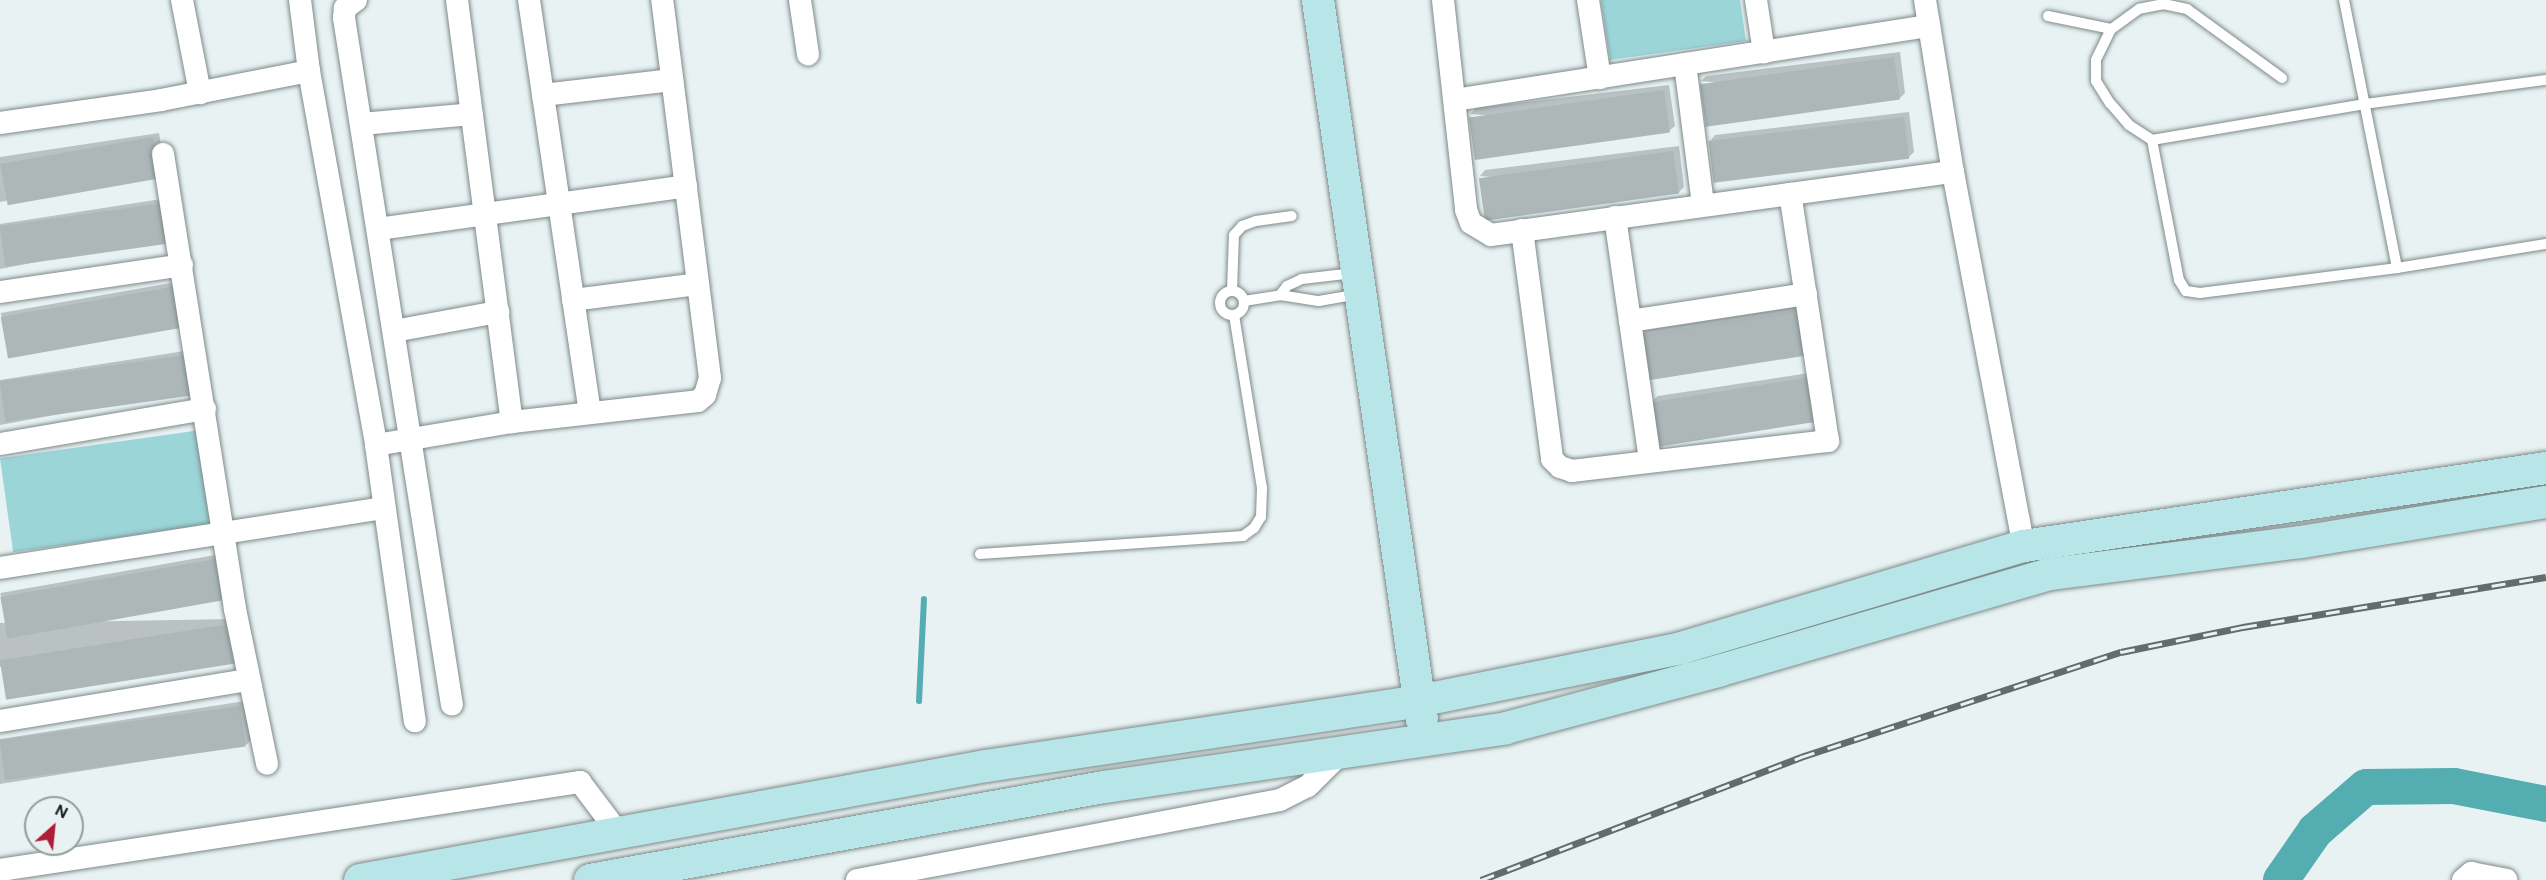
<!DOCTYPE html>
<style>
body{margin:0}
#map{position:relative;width:2546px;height:880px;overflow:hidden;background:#e8f2f3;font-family:"DM Sans",sans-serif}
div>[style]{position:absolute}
.green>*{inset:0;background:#9bd5d8;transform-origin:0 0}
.shadow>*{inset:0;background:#0003;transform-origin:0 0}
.stream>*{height:6px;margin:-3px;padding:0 3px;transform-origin:3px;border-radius:3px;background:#54adb1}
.river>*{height:36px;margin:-18px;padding:0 18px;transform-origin:18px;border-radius:18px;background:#54adb1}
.building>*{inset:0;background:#adb7b8;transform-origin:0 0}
.roads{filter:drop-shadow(0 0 2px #7f8989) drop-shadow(0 0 2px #7f8989)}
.lane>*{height:10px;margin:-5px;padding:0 5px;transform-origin:5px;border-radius:5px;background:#fff}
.lane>.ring{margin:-5px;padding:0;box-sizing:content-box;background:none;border:10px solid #fff;border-radius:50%}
.street>*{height:22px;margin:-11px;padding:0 11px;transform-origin:11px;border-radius:11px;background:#fff}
.secondary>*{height:32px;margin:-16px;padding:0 16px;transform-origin:16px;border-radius:16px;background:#b8e6e8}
.rail>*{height:7px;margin-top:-3.5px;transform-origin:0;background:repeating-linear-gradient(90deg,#e8f2f3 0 14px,#656b6b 0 28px);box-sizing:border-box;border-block:2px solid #656b6b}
span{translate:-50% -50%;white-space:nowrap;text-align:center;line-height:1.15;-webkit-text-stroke:5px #e8f2f3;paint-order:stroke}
.north{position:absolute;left:24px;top:796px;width:60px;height:60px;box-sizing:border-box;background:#e8f2f3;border:2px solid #949c9c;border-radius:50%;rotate:27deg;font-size:16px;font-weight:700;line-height:24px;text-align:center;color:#161a1a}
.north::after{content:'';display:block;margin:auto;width:21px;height:27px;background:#af1c33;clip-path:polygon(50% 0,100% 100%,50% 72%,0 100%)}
</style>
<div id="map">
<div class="green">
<i style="clip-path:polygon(1601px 0,1740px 0,1746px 41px,1610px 60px)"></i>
<i style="left:201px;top:430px;width:95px;height:203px;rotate:82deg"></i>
</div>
<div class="shadow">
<i style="clip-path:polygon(1900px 52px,1905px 93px,1899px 99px,1701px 81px,1706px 76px)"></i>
<i style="clip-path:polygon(1669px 85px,1675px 126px,1669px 131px,1470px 114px,1476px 108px)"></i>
<i style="clip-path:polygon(1909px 112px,1914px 152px,1908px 158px,1710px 141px,1715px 135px)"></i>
<i style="clip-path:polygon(159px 133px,165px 171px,0 202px,0 157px)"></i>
<i style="clip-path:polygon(1679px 146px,1684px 187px,1678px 193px,1480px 176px,1485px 170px)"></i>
<i style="clip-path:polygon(168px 198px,174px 236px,0 269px,0 224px)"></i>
<i style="left:182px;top:281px;width:40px;height:184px;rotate:80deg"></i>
<i style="clip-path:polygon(1805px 306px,1811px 347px,1641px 335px,1647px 330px)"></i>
<i style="clip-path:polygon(191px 350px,197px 389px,0 425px,0 380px)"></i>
<i style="clip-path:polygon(1816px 372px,1823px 414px,1652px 401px,1658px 396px)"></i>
<i style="left:221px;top:554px;width:40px;height:224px;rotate:80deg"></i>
<i style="left:234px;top:619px;width:44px;height:237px;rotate:89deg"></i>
<i style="clip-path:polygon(245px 701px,251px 740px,246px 745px,0 784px,0 739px)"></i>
</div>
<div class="stream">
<i style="left:919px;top:701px;width:102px;rotate:-87.2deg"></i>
</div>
<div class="river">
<i style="left:2281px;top:880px;width:60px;rotate:-55.2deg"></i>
<i style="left:2315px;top:831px;width:67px;rotate:-40.8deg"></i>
<i style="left:2366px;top:787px;width:88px;rotate:-0.7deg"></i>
<i style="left:2454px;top:786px;width:94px;rotate:11.1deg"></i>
</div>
<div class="building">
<i style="left:1894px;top:57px;width:43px;height:196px;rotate:82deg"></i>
<i style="left:1664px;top:90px;width:43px;height:197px;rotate:82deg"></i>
<i style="left:1904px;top:117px;width:42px;height:197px;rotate:83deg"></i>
<i style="left:153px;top:137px;width:42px;height:155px;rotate:80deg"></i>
<i style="left:1673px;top:151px;width:43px;height:196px;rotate:82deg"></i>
<i style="left:163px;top:203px;width:41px;height:165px;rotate:82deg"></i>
<i style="left:177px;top:286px;width:42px;height:179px;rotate:80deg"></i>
<i style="left:1799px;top:310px;width:46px;height:161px;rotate:81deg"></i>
<i style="left:186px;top:355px;width:41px;height:188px;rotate:82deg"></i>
<i style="left:1811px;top:377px;width:45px;height:162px;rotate:81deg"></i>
<i style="left:216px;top:559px;width:42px;height:219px;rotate:80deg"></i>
<i style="left:229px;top:624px;width:40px;height:232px;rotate:81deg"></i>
<i style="left:240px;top:706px;width:41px;height:243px;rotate:82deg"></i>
</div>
<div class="roads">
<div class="lane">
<i style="left:2344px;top:0;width:273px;rotate:78.8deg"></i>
<i style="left:2048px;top:16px;width:64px;rotate:11.7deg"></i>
<i style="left:2282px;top:78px;width:117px;rotate:-144deg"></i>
<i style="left:2187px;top:9px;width:24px;rotate:-168deg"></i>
<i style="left:2164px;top:4px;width:25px;rotate:169deg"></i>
<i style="left:2139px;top:9px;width:34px;rotate:144deg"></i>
<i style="left:2111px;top:29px;width:34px;rotate:116deg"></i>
<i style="left:2096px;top:60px;width:21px;rotate:90deg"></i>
<i style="left:2096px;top:81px;width:26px;rotate:58deg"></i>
<i style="left:2110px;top:103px;width:29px;rotate:49deg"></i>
<i style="left:2129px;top:125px;width:27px;rotate:33deg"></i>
<i style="left:2152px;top:140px;width:216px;rotate:-9.6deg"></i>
<i style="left:2365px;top:104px;width:183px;rotate:-7.6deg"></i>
<i style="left:2152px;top:140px;width:143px;rotate:79.1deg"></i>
<i style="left:2179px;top:280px;width:13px;rotate:58deg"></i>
<i style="left:2186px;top:291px;width:14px;rotate:8deg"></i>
<i style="left:2200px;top:293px;width:199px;rotate:-7.2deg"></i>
<i style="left:2397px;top:268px;width:151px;rotate:-9.2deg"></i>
<i style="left:1232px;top:291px;width:56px;rotate:-88deg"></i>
<i style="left:1234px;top:235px;width:12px;rotate:-48deg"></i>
<i style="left:1242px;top:226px;width:15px;rotate:-20deg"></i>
<i style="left:1256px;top:221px;width:36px;rotate:-8deg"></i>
<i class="ring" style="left:1220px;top:291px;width:14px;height:14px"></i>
<i style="left:1280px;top:295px;width:11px;rotate:-52deg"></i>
<i style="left:1287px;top:286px;width:17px;rotate:-25deg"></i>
<i style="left:1302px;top:279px;width:52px;rotate:-6.6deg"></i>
<i style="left:1244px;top:301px;width:36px;rotate:-9deg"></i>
<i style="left:1280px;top:295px;width:39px;rotate:9deg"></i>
<i style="left:1319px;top:301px;width:40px;rotate:-10deg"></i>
<i style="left:980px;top:554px;width:264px;rotate:-3.9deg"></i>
<i style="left:1243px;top:536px;width:14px;rotate:-36deg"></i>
<i style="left:1254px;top:528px;width:13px;rotate:-58deg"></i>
<i style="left:1261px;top:517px;width:29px;rotate:-88deg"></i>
<i style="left:1262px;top:488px;width:175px;rotate:-99.2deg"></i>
</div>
<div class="street">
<i style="left:182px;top:0;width:95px;rotate:79deg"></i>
<i style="left:300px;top:0;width:72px;rotate:82.8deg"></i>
<i style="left:309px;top:71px;width:380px;rotate:79.8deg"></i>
<i style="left:376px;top:445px;width:279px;rotate:82deg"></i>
<i style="left:356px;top:0;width:14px;rotate:144deg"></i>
<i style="left:345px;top:8px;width:10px;rotate:96deg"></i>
<i style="left:344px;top:18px;width:695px;rotate:81.07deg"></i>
<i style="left:457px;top:0;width:426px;rotate:82.6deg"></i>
<i style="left:529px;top:0;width:416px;rotate:81.6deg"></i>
<i style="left:800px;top:0;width:55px;rotate:81.6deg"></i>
<i style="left:1443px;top:0;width:211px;rotate:83.7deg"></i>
<i style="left:1466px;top:210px;width:14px;rotate:69deg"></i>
<i style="left:1471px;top:223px;width:23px;rotate:31deg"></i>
<i style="left:1491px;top:235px;width:466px;rotate:-7.8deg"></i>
<i style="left:1588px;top:0;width:79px;rotate:81.3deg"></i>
<i style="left:1756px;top:0;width:53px;rotate:81.3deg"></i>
<i style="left:1925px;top:0;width:174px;rotate:80.8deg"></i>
<i style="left:1953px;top:172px;width:381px;rotate:79.3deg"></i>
<i style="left:1685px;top:64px;width:142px;rotate:82.7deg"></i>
<i style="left:543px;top:95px;width:130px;rotate:-6.6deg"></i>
<i style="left:1455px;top:100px;width:480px;rotate:-8.9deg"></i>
<i style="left:0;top:123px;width:163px;rotate:-8.1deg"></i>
<i style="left:161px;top:100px;width:151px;rotate:-11.1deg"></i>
<i style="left:361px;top:124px;width:111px;rotate:-5.1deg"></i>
<i style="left:163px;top:154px;width:461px;rotate:81deg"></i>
<i style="left:235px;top:609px;width:158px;rotate:78.3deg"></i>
<i style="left:1615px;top:217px;width:246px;rotate:81.8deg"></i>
<i style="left:378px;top:229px;width:311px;rotate:-7.9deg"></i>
<i style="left:1522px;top:230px;width:231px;rotate:82.5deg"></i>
<i style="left:1552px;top:459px;width:11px;rotate:45deg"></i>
<i style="left:1560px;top:467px;width:13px;rotate:18deg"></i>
<i style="left:1572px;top:471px;width:258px;rotate:-6.7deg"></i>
<i style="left:1828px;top:441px;width:250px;rotate:-98.7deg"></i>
<i style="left:0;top:292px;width:184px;rotate:-8.4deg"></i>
<i style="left:573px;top:300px;width:126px;rotate:-7.3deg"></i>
<i style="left:1630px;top:321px;width:178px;rotate:-8.7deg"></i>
<i style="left:394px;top:331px;width:106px;rotate:-10.4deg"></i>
<i style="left:0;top:444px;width:208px;rotate:-9.7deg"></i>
<i style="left:376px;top:445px;width:138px;rotate:-9.6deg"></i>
<i style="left:512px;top:422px;width:187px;rotate:-6.4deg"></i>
<i style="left:698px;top:401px;width:9px;rotate:-41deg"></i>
<i style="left:705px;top:395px;width:18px;rotate:-74deg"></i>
<i style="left:710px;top:378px;width:381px;rotate:-97.2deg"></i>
<i style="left:0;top:568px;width:389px;rotate:-8.9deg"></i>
<i style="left:0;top:721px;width:251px;rotate:-9.4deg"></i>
<i style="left:0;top:870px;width:587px;rotate:-8.63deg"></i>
<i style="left:580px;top:782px;width:66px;rotate:53deg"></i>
<i style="left:857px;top:880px;width:430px;rotate:-10.7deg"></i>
<i style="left:1280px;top:800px;width:31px;rotate:-27deg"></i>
<i style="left:1308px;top:786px;width:44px;rotate:-45deg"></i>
<i style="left:2463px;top:880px;width:11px;rotate:-41deg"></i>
<i style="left:2471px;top:873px;width:36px;rotate:11deg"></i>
</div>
<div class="secondary">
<i style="left:1318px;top:0;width:727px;rotate:81.78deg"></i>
<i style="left:360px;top:880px;width:636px;rotate:-10.32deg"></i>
<i style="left:986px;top:766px;width:438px;rotate:-8.5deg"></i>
<i style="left:1419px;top:701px;width:267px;rotate:-11.4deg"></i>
<i style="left:1681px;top:648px;width:358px;rotate:-16.6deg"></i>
<i style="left:2024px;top:546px;width:528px;rotate:-8.5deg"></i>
<i style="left:590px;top:880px;width:522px;rotate:-10.26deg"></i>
<i style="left:1104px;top:787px;width:406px;rotate:-8.3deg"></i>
<i style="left:1506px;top:728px;width:220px;rotate:-15deg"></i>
<i style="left:1718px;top:671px;width:346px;rotate:-16.3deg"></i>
<i style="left:2050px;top:574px;width:253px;rotate:-7.3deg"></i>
<i style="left:2301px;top:542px;width:248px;rotate:-9.3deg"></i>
</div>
</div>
<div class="rail">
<i style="left:1481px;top:880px;width:343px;rotate:-21deg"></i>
<i style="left:1801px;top:757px;width:337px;rotate:-18.2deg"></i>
<i style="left:2121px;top:652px;width:125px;rotate:-11.6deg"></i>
<i style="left:2243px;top:627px;width:307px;rotate:-9.4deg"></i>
</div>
<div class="north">N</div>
</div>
